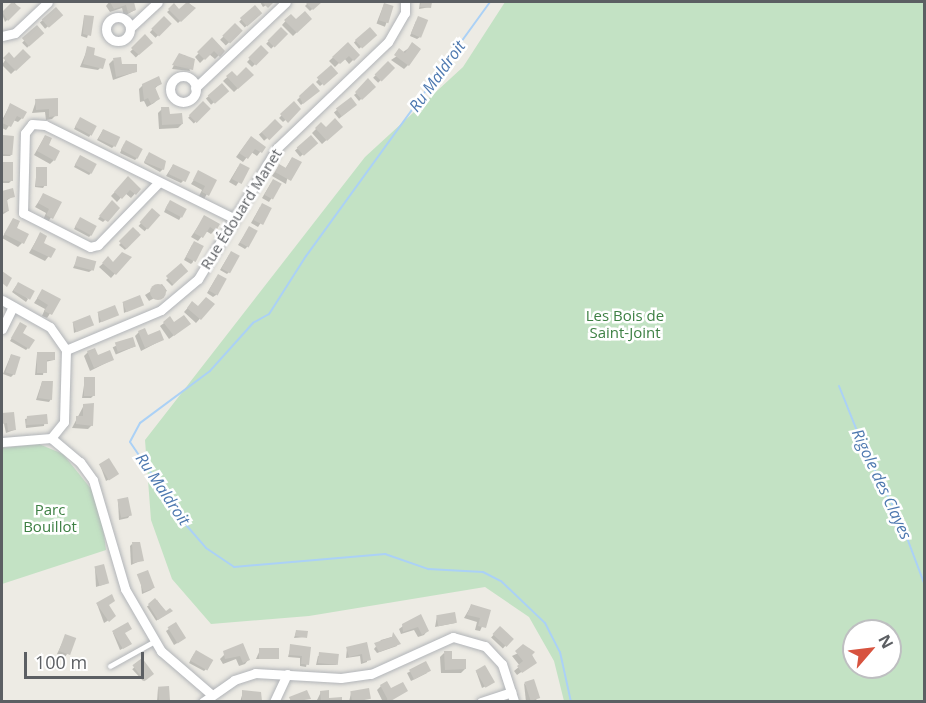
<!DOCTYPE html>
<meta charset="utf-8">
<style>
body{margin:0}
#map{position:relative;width:926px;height:703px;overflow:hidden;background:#edebe4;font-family:"Open Sans",sans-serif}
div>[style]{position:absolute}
.green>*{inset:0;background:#c3e2c4}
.shadow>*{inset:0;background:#0003;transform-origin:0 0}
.stream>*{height:2px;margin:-1px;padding:0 1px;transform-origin:1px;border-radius:1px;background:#abd1f6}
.building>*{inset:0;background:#c8c6c0;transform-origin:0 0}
.round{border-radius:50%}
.roads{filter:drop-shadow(0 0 2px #b1b4b8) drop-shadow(0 0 2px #b1b4b8)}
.service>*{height:4.5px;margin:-2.25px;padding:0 2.25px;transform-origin:2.25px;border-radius:2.25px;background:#fff}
.minor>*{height:9px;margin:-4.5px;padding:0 4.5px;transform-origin:4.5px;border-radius:4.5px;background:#fff}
.minor>.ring{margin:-4.5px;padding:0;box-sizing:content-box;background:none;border:9px solid #fff;border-radius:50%}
span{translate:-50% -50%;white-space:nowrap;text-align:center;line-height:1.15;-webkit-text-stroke:5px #fff;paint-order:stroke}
.street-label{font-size:15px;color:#5c5f63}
.park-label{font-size:15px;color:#3e8044}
.water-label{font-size:16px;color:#4d78af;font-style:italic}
.frame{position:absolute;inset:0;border:3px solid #5c5f63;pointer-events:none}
.north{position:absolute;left:842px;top:619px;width:60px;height:60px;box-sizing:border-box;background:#fff;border:2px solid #bebfc1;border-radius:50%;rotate:62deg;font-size:16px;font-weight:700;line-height:24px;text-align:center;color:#5c5f63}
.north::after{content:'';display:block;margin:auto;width:21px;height:27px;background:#d7533f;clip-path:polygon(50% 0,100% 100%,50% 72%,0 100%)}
.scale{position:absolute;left:24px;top:652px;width:120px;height:27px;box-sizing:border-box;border:3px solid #5c5f63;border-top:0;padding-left:8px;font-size:18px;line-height:21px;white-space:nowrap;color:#5c5f63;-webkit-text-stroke:4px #fff;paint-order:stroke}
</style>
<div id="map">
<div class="green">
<i style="clip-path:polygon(evenodd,505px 2px,924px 2px,924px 701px,564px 701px,554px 661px,529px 617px,485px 587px,309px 616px,211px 624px,172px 579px,151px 520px,145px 440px,365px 157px,463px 67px,505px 2px,854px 631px,890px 631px,890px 667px,854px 667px,854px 631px)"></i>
<i style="clip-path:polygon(39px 444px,63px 454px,92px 490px,101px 512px,106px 550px,2px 584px,2px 448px)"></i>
</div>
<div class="shadow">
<i style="clip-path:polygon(14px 2px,19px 8px,5px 22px,2px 14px)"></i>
<i style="clip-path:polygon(109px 2px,132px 2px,135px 10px,124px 16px,122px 8px,110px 12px,106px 6px)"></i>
<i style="clip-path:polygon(188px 2px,194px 8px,178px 23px,167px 12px,174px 6px,179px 11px)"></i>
<i style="clip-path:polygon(260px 2px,271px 2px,263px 7px)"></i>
<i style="clip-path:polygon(309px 2px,320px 2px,310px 11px,305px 6px)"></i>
<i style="clip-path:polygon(420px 2px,430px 2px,430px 7px,419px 9px)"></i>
<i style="left:384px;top:4px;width:9px;height:21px;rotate:21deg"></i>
<i style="left:254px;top:7px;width:8px;height:21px;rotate:45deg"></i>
<i style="left:56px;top:9px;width:8px;height:21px;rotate:50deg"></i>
<i style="clip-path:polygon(290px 16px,296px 21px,310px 19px,293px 36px,282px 25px)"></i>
<i style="clip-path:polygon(84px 17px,93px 17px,87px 38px,81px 36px)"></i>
<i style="left:164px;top:18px;width:8px;height:20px;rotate:45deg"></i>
<i style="clip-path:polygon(416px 21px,420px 37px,417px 39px,410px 36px)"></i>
<i style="left:235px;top:25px;width:8px;height:21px;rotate:45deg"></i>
<i style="left:37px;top:28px;width:7px;height:21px;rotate:45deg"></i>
<i style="left:281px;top:29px;width:7px;height:21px;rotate:45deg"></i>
<i style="left:370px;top:29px;width:8px;height:21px;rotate:50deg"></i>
<i style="left:145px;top:37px;width:8px;height:21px;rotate:45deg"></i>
<i style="clip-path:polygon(212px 40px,223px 51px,215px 59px,209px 54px,200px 63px,195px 57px)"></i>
<i style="clip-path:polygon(348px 44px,358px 55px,349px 64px,344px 58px,335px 67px,329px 61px)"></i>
<i style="clip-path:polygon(261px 47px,267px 53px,252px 67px,247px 62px)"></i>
<i style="clip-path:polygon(88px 48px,102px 66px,98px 70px,80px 67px)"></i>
<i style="clip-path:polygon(409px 48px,408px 65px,404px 69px,391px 60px)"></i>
<i style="clip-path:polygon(9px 54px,14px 60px,29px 57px,11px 74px,2px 65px)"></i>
<i style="clip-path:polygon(179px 55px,185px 55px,190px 71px,172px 69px)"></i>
<i style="clip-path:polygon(113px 60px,121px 66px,134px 64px,135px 72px,113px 80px,109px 64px)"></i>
<i style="left:388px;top:63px;width:7px;height:21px;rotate:45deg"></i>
<i style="clip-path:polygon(331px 67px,336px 73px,320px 86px,316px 82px)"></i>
<i style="clip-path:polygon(232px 73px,237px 78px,252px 75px,234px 92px,223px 81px)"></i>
<i style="clip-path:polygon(370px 82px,374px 86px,359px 101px,354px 95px)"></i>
<i style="clip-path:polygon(160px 84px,154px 89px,158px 99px,154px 103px,147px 107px,144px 101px,140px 102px,139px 89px,143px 85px)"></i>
<i style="left:222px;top:85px;width:8px;height:21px;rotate:50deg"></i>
<i style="clip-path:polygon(313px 85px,318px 91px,301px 105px,297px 100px)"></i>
<i style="left:350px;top:99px;width:8px;height:21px;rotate:50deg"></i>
<i style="clip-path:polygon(55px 100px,56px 115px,52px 119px,46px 120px,45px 112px,32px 113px,36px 101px)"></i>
<i style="left:203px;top:103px;width:8px;height:21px;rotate:45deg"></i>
<i style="clip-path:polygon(294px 103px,299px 109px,283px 122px,279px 118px)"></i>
<i style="clip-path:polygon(10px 105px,22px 118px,18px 122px,13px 120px,6px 130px,2px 128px,2px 120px)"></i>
<i style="clip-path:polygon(162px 109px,169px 115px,182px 124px,178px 128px,159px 129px,158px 113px)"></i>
<i style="clip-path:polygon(80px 119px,91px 134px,89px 137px,74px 129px)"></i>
<i style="left:275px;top:121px;width:8px;height:21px;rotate:50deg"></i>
<i style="clip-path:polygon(321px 124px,326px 129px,341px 127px,322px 144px,312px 133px)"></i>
<i style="clip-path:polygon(103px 130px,114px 146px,112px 148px,97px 140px)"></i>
<i style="clip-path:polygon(45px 136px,54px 160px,50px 164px,34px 155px)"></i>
<i style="clip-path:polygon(4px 137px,12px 154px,10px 156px,2px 156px)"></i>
<i style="left:311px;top:137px;width:8px;height:21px;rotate:50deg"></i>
<i style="clip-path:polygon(248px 141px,264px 147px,257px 156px,251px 152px,243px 162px,236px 157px)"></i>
<i style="clip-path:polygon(124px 144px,137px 158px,135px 160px,120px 153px)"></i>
<i style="clip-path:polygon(147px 156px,163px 169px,160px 172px,144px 163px)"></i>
<i style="clip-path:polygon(292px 158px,286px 184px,272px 176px,279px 166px,285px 169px)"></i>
<i style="clip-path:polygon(78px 160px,91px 173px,89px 175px,74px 167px)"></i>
<i style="clip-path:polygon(3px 164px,11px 181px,9px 183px,2px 183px)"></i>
<i style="clip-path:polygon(173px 165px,183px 181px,181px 183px,166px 176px)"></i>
<i style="clip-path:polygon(238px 167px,247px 169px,236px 186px,229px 182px)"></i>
<i style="clip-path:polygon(37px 168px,45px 185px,43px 188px,35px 187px)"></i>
<i style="clip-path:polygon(199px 172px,215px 180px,204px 199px,199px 196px,202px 190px,191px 184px)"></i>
<i style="clip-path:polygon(128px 178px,139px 189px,131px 198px,125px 193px,117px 202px,111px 196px)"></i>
<i style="clip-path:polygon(271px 183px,280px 185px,269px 202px,262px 198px)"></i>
<i style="clip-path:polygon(12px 190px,13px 196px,6px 201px,8px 211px,2px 215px,2px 192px)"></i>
<i style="clip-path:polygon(43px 195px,60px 203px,48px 222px,43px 220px,46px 213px,35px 207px)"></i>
<i style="clip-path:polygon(112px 202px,118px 208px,103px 222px,98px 219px)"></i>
<i style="clip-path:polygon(168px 204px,181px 217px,179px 220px,164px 212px)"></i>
<i style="clip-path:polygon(260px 207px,270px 209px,258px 227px,251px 223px)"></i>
<i style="left:152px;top:210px;width:8px;height:21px;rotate:40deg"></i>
<i style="clip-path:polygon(205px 216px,215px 230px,211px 234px,206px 231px,198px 241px,191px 237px)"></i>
<i style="clip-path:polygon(13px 220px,22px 243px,18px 247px,2px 238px)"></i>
<i style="clip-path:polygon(78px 222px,91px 235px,89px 237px,74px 229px)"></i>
<i style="clip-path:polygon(134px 229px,139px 233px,125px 250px,119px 245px)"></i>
<i style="clip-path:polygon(247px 231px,247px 247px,245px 249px,238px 245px)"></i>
<i style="clip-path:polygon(40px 234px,42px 244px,54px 249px,45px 261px,29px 253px)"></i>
<i style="clip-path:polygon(192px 245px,193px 262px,191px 264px,184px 260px)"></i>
<i style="clip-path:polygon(229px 255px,229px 272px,227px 274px,220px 270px)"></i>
<i style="clip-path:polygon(78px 258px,92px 270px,89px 272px,73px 268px)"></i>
<i style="clip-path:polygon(129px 258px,111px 278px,99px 267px,108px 259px,113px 264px)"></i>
<i style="clip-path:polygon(181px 266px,186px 271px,172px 286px,166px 280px)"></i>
<i style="clip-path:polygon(216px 278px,216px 295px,213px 297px,207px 293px)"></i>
<i style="clip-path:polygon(162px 284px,167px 291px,149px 301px,145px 295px)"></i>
<i style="clip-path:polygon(16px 286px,28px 299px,26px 302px,12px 292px)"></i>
<i style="clip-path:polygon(42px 291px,59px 300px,47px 318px,42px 316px,45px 309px,34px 303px)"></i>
<i style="clip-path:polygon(123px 303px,142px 304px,124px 313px)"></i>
<i style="clip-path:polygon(192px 303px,198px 308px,213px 304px,196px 323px,184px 312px)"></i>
<i style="clip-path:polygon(98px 313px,117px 314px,99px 323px)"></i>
<i style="clip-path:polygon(73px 323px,92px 324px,74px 333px)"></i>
<i style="clip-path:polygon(164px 323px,185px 327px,169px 339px,160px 326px)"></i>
<i style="clip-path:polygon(18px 327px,28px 348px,26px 350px,10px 341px)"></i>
<i style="clip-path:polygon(139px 332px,147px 337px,162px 340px,141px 351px,135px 336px)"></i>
<i style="left:132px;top:339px;width:8px;height:21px;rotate:67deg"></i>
<i style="clip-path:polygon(88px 352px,97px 357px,112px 360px,90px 371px,84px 356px)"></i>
<i style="clip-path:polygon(37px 354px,54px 360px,45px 362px,43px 375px,35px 375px)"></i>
<i style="clip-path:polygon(11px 355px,14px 374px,11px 377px,3px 374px)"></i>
<i style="clip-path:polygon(85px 379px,93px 396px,91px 398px,82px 398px)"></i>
<i style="clip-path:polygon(42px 382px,51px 399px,49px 402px,36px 400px)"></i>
<i style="clip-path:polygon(84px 405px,92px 425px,88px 429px,72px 428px)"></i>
<i style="clip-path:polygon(13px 414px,14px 430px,6px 433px,2px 415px)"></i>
<i style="clip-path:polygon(45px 415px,44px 426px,26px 428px,25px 419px)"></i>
<i style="clip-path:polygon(100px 465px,115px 476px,106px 481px)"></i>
<i style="clip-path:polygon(118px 501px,130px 515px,128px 518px,119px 520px)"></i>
<i style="clip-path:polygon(132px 544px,142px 560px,131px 565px,130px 546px)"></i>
<i style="clip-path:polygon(95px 568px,105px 584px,96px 587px)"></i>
<i style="clip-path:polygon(140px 575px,153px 588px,151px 590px,142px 594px)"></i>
<i style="left:157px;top:600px;width:17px;height:12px;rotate:57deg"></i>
<i style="clip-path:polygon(97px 604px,107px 605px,112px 618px,104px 623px)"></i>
<i style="clip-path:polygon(471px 606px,489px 611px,480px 631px,475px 630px,477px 622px,464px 618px)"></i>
<i style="clip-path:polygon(420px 616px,427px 631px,424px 635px,418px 637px,414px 630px,401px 634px,399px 629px,403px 626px)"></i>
<i style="clip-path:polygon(437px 616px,455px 623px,435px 627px)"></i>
<i style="clip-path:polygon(176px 624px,182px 640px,174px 645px,166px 631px)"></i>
<i style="left:500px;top:628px;width:16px;height:13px;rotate:43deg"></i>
<i style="clip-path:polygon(296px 632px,306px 637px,294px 638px)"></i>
<i style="clip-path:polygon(113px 633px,123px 633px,127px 646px,120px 650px)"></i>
<i style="clip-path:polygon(66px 635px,67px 654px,65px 657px,57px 654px)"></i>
<i style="clip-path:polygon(395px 636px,397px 646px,377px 653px,374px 649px,381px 640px)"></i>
<i style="clip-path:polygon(366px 644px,367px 662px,361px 664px,360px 656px,346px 658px,347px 648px)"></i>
<i style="clip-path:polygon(242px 645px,248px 660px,245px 664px,239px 666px,236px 659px,223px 664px,220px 659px,224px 655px)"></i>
<i style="clip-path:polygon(291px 646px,310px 648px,306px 667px,300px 666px,300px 658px,288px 657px)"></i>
<i style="clip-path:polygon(529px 648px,535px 662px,517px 675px,514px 671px,520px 666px,512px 656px)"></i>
<i style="clip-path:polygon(260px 650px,277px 659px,256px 659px)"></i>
<i style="clip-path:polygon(444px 653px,451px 661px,465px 669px,461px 673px,441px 673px,440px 657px)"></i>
<i style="clip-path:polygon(194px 654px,206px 669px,204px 671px,189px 663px)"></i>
<i style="clip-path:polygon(318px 656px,337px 656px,336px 665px,316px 665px)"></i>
<i style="left:141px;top:661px;width:16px;height:12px;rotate:47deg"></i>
<i style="clip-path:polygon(426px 664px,427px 673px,411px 681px,407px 673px)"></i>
<i style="clip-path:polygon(476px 671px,490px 684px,482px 688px)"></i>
<i style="clip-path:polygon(524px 683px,538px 697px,536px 700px,526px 702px)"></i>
<i style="clip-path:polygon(381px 686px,391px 691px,406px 691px,383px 702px,377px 690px)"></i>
<i style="clip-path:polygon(158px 688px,168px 702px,157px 702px)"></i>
<i style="clip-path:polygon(243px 692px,260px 693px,259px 702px,240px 702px)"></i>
<i style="clip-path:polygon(321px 692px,328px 700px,341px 702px,316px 702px)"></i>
<i style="clip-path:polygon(351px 693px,369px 698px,349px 702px)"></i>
</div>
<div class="stream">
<i style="left:490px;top:2px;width:314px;rotate:125.9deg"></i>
<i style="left:306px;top:256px;width:69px;rotate:122.5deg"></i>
<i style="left:269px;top:314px;width:18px;rotate:151deg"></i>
<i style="left:253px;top:323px;width:64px;rotate:131.9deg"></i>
<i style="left:210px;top:371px;width:87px;rotate:143.4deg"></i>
<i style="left:140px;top:423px;width:21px;rotate:118deg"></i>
<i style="left:130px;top:442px;width:102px;rotate:55.8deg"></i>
<i style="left:187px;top:526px;width:29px;rotate:49deg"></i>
<i style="left:206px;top:548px;width:34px;rotate:34deg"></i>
<i style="left:234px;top:567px;width:152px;rotate:-4.9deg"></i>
<i style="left:385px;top:554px;width:46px;rotate:19.2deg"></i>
<i style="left:428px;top:569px;width:55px;rotate:3.1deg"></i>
<i style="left:483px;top:572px;width:20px;rotate:27deg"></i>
<i style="left:501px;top:581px;width:61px;rotate:43.7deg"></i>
<i style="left:545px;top:623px;width:33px;rotate:63deg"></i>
<i style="left:560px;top:652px;width:51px;rotate:77.6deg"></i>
<i style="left:839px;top:386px;width:72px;rotate:68.1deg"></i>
<i style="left:866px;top:453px;width:77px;rotate:63.1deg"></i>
<i style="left:901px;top:522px;width:65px;rotate:69.3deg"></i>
</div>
<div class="building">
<i style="clip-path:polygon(12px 2px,21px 8px,8px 21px,2px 12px)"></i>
<i style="clip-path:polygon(110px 2px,134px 2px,136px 10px,128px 13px,126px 5px,114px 9px)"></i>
<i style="clip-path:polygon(187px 2px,196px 8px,181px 22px,168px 9px,174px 3px,179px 9px)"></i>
<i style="clip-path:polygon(262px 2px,274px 2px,268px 8px)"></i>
<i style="clip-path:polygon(305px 2px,322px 2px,313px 10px)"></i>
<i style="clip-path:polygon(421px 2px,432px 2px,431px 8px,420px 7px)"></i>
<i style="left:384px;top:3px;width:10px;height:18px;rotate:17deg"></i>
<i style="left:255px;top:5px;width:11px;height:20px;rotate:49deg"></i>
<i style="left:56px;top:7px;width:11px;height:19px;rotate:49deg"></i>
<i style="clip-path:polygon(305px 11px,312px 19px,297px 33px,284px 20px,291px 14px,296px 19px)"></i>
<i style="clip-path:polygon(84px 15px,94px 16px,91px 36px,83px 34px)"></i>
<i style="left:164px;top:16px;width:11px;height:18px;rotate:45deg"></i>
<i style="left:418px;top:16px;width:11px;height:19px;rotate:22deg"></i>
<i style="left:235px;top:23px;width:11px;height:18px;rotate:45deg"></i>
<i style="left:37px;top:25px;width:11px;height:20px;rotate:49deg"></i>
<i style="left:281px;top:27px;width:10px;height:19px;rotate:45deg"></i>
<i style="left:370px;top:27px;width:11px;height:20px;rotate:49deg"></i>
<i style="clip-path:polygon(145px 34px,153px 43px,139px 55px,131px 48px)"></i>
<i style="clip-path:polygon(212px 37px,225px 51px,220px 57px,214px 51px,205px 60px,197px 52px)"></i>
<i style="clip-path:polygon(348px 42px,360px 55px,354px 61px,349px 56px,340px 64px,332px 57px)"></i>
<i style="clip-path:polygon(412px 42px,421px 49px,409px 66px,394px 55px,399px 48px,405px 53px)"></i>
<i style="left:261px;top:45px;width:11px;height:18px;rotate:45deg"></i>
<i style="clip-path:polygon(87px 46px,95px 48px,94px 55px,106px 59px,103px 69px,83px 64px)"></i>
<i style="clip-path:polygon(23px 49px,31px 57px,16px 71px,3px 58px,9px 52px,14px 58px)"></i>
<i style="clip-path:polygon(179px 53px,195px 59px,193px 70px,172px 65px)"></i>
<i style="clip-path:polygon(121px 57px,122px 64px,137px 64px,137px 72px,116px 77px,113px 58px)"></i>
<i style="left:388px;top:61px;width:10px;height:19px;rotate:45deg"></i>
<i style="left:331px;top:65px;width:11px;height:19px;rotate:49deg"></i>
<i style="clip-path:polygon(246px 67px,254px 75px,238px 89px,226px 76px,232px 71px,237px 76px)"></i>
<i style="clip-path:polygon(159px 76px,162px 84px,155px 87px,160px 99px,151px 104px,148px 98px,144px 100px,142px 84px)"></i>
<i style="clip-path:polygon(368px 78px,376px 87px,362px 100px,355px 92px)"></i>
<i style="left:222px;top:83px;width:11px;height:19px;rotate:49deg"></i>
<i style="clip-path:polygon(313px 83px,320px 91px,303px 104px,299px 96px)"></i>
<i style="left:351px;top:97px;width:10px;height:19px;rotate:53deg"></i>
<i style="clip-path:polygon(58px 98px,58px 116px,49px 117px,49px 109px,36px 110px,35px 99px)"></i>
<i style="left:203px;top:101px;width:11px;height:20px;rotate:45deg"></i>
<i style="clip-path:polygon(294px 101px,301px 109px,288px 123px,280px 114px)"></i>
<i style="clip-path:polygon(10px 103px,27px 112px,23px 119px,17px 116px,11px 127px,2px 123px)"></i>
<i style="clip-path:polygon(161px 107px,169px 107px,170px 114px,182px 113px,183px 124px,162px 125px)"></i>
<i style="left:80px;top:117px;width:19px;height:11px;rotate:28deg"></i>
<i style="clip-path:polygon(335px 118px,343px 127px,327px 141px,315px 128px,321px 122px,326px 127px)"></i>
<i style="left:275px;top:119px;width:11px;height:19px;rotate:45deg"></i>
<i style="left:103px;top:129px;width:19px;height:11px;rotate:25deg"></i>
<i style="left:3px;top:135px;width:11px;height:19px;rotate:5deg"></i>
<i style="clip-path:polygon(45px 135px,52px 138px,49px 145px,60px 151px,55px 161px,37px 151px)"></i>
<i style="left:311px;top:135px;width:11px;height:19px;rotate:49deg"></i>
<i style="clip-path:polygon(251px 136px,266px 147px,262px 153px,255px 149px,248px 159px,239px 153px)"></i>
<i style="left:126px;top:140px;width:19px;height:11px;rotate:28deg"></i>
<i style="clip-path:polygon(149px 152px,166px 161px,164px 170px,144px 162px)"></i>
<i style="left:80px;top:155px;width:19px;height:11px;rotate:28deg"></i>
<i style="clip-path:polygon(292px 157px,302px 162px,291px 181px,275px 172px,279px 164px,286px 168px)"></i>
<i style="left:3px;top:162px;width:10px;height:19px"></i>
<i style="left:240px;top:163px;width:11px;height:18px;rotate:27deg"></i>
<i style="left:173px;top:164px;width:19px;height:11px;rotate:25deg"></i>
<i style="left:36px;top:167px;width:11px;height:19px"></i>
<i style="clip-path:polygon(198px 170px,217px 180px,209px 196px,202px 192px,205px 186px,193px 180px)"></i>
<i style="clip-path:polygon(128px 176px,141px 189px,136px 195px,130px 190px,122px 199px,114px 192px)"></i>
<i style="left:273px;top:179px;width:10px;height:18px;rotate:29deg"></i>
<i style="clip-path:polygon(13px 188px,15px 197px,7px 199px,9px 211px,2px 212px,2px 191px)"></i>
<i style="clip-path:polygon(43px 193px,62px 202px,53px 219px,46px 215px,49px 209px,38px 203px)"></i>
<i style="clip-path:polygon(112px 200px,120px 208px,108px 222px,99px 216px)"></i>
<i style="left:170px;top:200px;width:19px;height:10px;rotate:28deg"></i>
<i style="left:262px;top:203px;width:11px;height:19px;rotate:27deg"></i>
<i style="left:152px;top:208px;width:11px;height:19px;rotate:41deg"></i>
<i style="clip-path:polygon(204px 215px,220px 224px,216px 231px,210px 227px,203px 238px,194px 233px)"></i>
<i style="left:80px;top:217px;width:19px;height:11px;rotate:28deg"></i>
<i style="clip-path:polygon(13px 218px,20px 221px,17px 228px,29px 234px,24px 244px,4px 234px)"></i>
<i style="left:249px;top:226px;width:10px;height:19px;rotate:29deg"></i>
<i style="left:133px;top:227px;width:11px;height:20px;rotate:45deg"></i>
<i style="clip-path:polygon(40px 232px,47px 236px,44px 243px,56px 249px,51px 258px,32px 249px)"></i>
<i style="left:194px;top:241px;width:11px;height:18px;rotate:27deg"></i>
<i style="left:231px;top:251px;width:10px;height:20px;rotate:29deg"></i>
<i style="clip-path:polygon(122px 252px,132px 257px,116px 275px,102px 263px,108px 256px,113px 262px)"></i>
<i style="left:77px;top:256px;width:20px;height:10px;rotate:15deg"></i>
<i style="left:181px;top:263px;width:11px;height:20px;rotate:49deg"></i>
<i style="clip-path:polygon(2px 271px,12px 278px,7px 287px,2px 283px)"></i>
<i style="left:218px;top:274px;width:10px;height:19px;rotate:29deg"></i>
<i style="left:18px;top:282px;width:19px;height:10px;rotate:28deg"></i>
<i class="round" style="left:150px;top:284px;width:16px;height:16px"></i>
<i style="clip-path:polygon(42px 289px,61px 299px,52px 315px,44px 311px,48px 305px,37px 298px)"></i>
<i style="left:140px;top:295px;width:11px;height:19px;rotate:68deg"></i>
<i style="clip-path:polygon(206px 297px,215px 304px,201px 320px,187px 308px,192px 301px,198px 306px)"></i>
<i style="left:115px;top:305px;width:11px;height:19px;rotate:68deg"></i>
<i style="left:90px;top:315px;width:11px;height:19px;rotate:68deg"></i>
<i style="clip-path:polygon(184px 315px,191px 324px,174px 336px,163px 322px,170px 316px,174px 322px)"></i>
<i style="clip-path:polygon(20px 322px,27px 326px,23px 333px,35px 340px,29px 349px,11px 338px)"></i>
<i style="clip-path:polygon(145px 328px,148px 335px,160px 330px,164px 340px,145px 348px,138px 331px)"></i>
<i style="left:133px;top:337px;width:10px;height:19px;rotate:73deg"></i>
<i style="clip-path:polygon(95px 348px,98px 355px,110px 350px,114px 360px,94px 368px,87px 351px)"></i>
<i style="clip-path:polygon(37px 352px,55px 352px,55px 360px,47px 360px,47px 373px,37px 373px)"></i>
<i style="left:11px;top:354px;width:10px;height:19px;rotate:17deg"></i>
<i style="left:84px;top:377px;width:11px;height:19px"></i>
<i style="clip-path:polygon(42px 381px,53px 381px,52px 400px,38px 398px)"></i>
<i style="clip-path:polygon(94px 403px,93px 426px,76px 424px,76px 416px,83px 416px,83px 404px)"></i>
<i style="clip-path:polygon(14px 412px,16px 430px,8px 431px,7px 423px,2px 424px,2px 413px)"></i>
<i style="clip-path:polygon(47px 414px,48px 424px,26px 425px,27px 416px)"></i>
<i style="left:109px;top:458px;width:19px;height:12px;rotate:58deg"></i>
<i style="left:128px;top:497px;width:19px;height:11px;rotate:78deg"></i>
<i style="clip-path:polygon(132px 542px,140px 542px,144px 561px,133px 563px)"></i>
<i style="left:104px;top:564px;width:20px;height:10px;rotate:75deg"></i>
<i style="left:148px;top:570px;width:19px;height:12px;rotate:69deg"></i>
<i style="clip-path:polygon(112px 594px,115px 601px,109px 605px,116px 616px,109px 622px,96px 603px)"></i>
<i style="clip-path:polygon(155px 598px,166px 611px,170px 608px,173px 611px,158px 620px,148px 604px)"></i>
<i style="clip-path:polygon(471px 604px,491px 610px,486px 628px,478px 626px,480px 618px,467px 615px)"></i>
<i style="left:455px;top:612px;width:11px;height:19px;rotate:80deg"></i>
<i style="clip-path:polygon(421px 614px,429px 631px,422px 635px,418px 627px,403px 632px,402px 624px)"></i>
<i style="clip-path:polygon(128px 622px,132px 629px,125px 633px,132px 644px,123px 649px,112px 631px)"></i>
<i style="left:176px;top:622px;width:19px;height:10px;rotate:58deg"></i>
<i style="left:500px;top:626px;width:19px;height:11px;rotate:43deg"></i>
<i style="clip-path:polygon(296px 630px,308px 631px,307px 638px,295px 636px)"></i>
<i style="clip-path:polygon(393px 632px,401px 644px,379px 652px,374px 643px,392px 637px)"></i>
<i style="left:65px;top:634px;width:12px;height:18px;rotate:20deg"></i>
<i style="clip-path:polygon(367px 642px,371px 660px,363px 662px,362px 654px,349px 657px,346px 647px)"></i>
<i style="clip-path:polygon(243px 643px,250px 660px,243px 663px,240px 656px,225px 659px,223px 651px)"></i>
<i style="clip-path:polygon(290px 644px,311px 647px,309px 665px,301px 664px,302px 656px,289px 655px)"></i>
<i style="clip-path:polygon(523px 644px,535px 652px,532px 655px,537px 663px,522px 673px,517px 666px,523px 661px,515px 651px)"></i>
<i style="left:259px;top:648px;width:20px;height:11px"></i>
<i style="left:196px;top:650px;width:20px;height:12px;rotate:30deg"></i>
<i style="clip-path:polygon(444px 651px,452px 651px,452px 659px,466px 659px,466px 669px,445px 670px)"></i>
<i style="left:319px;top:652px;width:20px;height:11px;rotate:6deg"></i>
<i style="left:142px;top:658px;width:20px;height:12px;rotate:53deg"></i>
<i style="left:426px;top:661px;width:11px;height:19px;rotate:63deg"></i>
<i style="left:485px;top:665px;width:20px;height:11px;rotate:60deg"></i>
<i style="left:534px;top:679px;width:20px;height:10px;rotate:72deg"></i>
<i style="clip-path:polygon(387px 681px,391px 688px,403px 682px,408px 691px,389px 702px,380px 685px)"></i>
<i style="left:169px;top:686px;width:16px;height:11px;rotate:86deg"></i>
<i style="left:369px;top:688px;width:11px;height:19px;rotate:80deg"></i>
<i style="clip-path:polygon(242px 690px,261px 692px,262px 701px,242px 701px)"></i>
<i style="clip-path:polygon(307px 690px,311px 699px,291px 702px,289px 697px)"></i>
<i style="clip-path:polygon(329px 690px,329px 698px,342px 697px,342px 702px,321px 702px,320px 691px)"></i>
</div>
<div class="roads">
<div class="service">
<i style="left:110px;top:666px;width:51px;rotate:-29.1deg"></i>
</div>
<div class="minor">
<i class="ring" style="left:106px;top:17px;width:15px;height:15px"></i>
<i style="left:130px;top:28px;width:38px;rotate:-43deg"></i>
<i style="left:2px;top:36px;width:13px;rotate:-13deg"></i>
<i style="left:15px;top:33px;width:45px;rotate:-43.2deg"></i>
<i class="ring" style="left:170px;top:76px;width:17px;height:17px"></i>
<i style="left:195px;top:88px;width:125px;rotate:-43.4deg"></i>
<i style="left:159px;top:182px;width:88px;rotate:134.1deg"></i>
<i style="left:98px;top:245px;width:8px;rotate:166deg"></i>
<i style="left:90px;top:247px;width:75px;rotate:-153.1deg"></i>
<i style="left:23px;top:213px;width:80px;rotate:-88.6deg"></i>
<i style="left:25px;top:133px;width:11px;rotate:-52deg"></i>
<i style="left:32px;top:124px;width:13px;rotate:4deg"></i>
<i style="left:45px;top:125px;width:210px;rotate:26.3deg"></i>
<i style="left:2px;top:300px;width:55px;rotate:29.4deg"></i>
<i style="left:50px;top:327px;width:28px;rotate:55deg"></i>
<i style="left:66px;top:350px;width:72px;rotate:91.6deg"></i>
<i style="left:64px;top:422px;width:21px;rotate:129deg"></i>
<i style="left:51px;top:438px;width:49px;rotate:175.3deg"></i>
<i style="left:2px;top:329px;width:25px;rotate:-64deg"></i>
<i style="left:66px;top:350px;width:103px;rotate:-22.8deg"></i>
<i style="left:161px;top:310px;width:48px;rotate:-40deg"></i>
<i style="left:198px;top:279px;width:153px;rotate:-58.9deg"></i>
<i style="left:277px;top:148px;width:153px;rotate:-43.7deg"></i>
<i style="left:388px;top:42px;width:34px;rotate:-60deg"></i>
<i style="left:405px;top:13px;width:11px;rotate:-90deg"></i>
<i style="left:51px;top:438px;width:38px;rotate:40deg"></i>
<i style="left:80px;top:462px;width:22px;rotate:54deg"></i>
<i style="left:93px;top:480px;width:114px;rotate:73.6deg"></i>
<i style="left:125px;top:589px;width:72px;rotate:59.9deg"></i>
<i style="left:161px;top:651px;width:66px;rotate:40.7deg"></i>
<i style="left:203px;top:702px;width:38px;rotate:-35deg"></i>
<i style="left:234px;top:680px;width:22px;rotate:-18deg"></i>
<i style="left:255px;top:673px;width:86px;rotate:3.3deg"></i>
<i style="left:341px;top:678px;width:30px;rotate:-8deg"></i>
<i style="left:371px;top:674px;width:90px;rotate:-24.3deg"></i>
<i style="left:453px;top:637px;width:33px;rotate:16deg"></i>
<i style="left:485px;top:646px;width:25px;rotate:47deg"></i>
<i style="left:502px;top:664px;width:40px;rotate:72deg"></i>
<i style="left:274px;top:702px;width:31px;rotate:-65deg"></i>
<i style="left:481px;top:702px;width:32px;rotate:-18deg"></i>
</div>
</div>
<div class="street-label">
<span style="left:241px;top:209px;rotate:-58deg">Rue Édouard Manet</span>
</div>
<div class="park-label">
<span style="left:625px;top:324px">Les Bois de<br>Saint-Joint</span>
<span style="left:50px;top:518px">Parc<br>Bouillot</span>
</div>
<div class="water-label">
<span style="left:437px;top:76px;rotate:-54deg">Ru Maldroit</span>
<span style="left:882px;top:484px;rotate:65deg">Rigole des Clayes</span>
<span style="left:163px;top:489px;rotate:56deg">Ru Maldroit</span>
</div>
<div class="frame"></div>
<div class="north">N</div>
<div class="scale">100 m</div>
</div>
